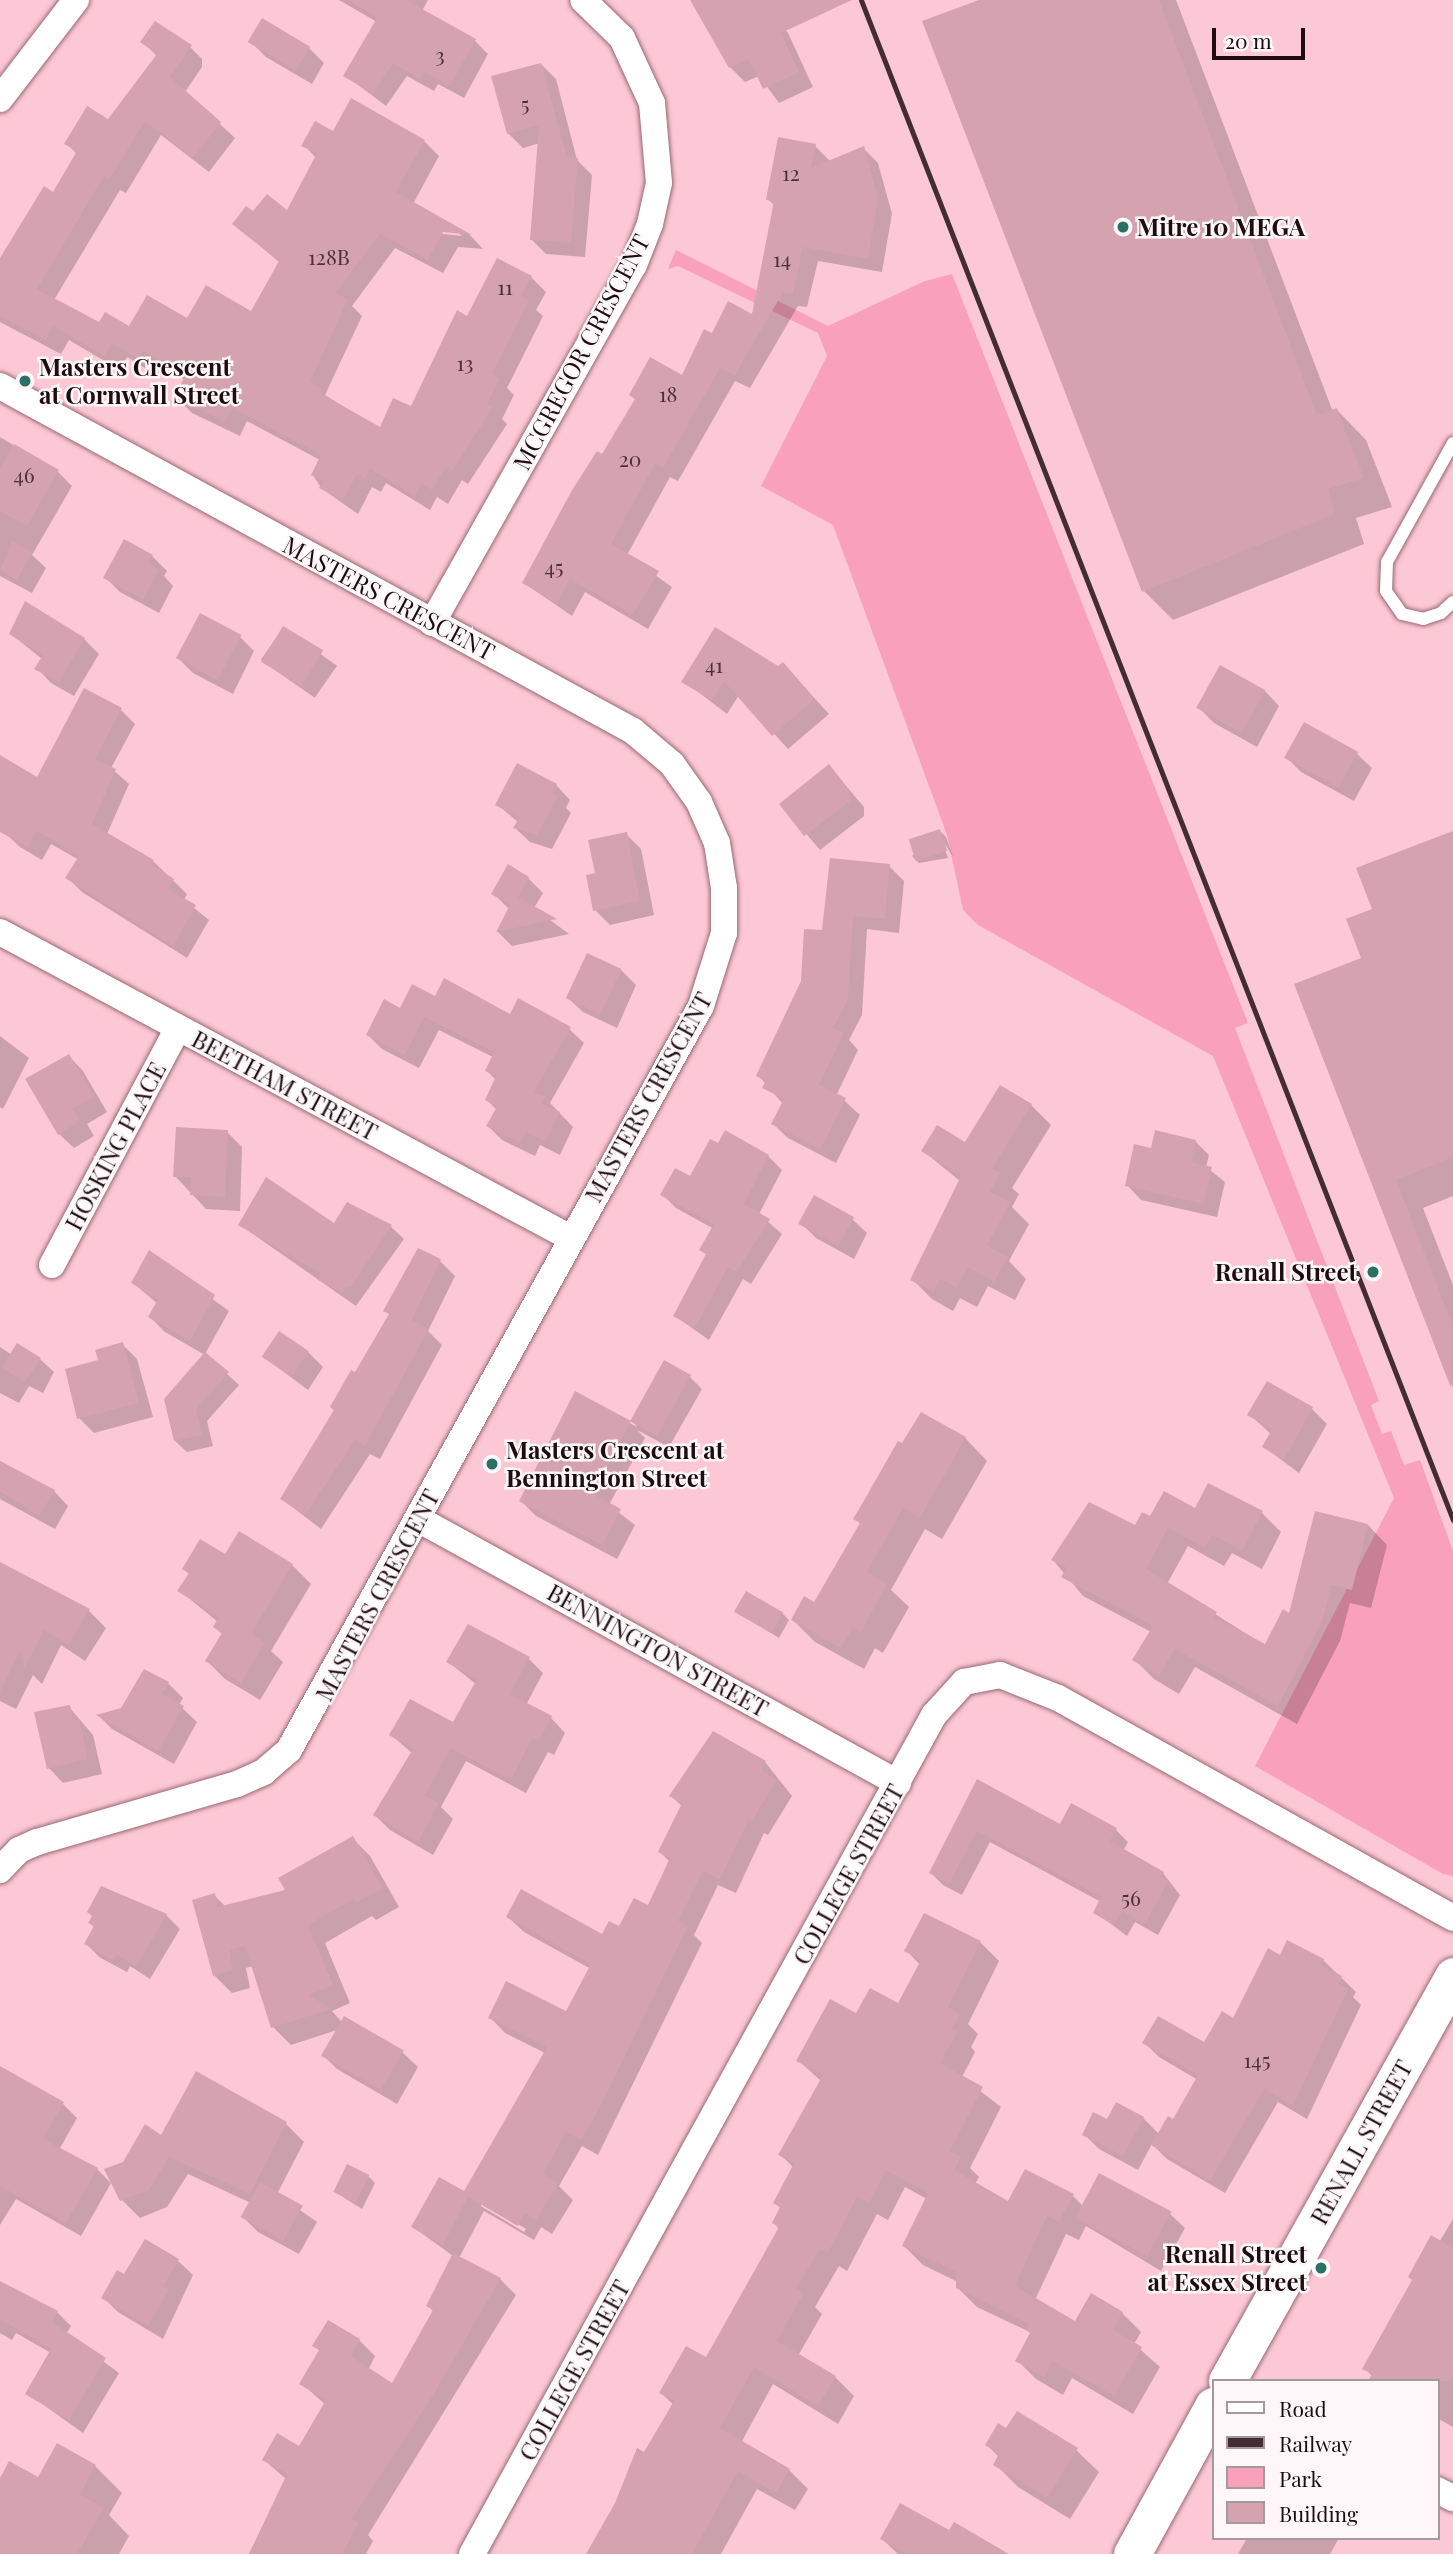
<!DOCTYPE html>
<style>
body{margin:0}
#map{position:relative;width:1453px;height:2554px;overflow:hidden;background:#fdc8d5;font-family:"Playfair Display",serif}
div>[style]{position:absolute}
.green>*{inset:0;background:#f9a1ba}
.shadow>*{inset:0;background:#0003;transform-origin:0 0}
.building>*{inset:0;background:#d5a2af;transform-origin:0 0}
.roads{filter:drop-shadow(0 0 2px #986976) drop-shadow(0 0 2px #986976)}
.lane>*{height:12px;margin:-6px;padding:0 6px;transform-origin:6px;border-radius:6px;background:#fff}
.street>*{height:26px;margin:-13px;padding:0 13px;transform-origin:13px;border-radius:13px;background:#fff}
.secondary>*{height:37px;margin:-18.5px;padding:0 18.5px;transform-origin:18.5px;border-radius:18.5px;background:#fff}
.rail>*{height:5px;margin:-2.5px;padding:0 2.5px;transform-origin:2.5px;border-radius:2.5px;background:#442c33}
.dots>*{width:19px;height:19px;translate:-50% -50%;box-sizing:border-box;border:4px solid #fdf7f9;border-radius:50%}
span{translate:-50% -50%;white-space:nowrap;text-align:center;line-height:1.15;-webkit-text-stroke:5px #fdf7f9;paint-order:stroke}
.number-label{font-size:21px;color:#4c3238}
.number-label span{-webkit-text-stroke-width:0}
.poi-label{font-size:24px;color:#1e0c11;font-weight:700}
.left{translate:0 -50%;text-align:left}
.right{translate:-100% -50%;text-align:right}
.street-label{font-size:24px;color:#1e0c11}
.legend{position:absolute;left:1212px;top:2379px;width:228px;height:161px;box-sizing:border-box;background:#fdf7f9;border:2px solid #a4999c;margin:0;padding:9px 12px;list-style:none;font-size:21px;color:#1e0c11}
.legend li{display:flex;align-items:center;gap:14px;height:35px}
.legend b{width:35px;border:2px solid #a4999c}
.scale{position:absolute;left:1212px;top:28px;width:93px;height:32px;box-sizing:border-box;border:4px solid #1e0c11;border-top:0;padding-left:9px;font-size:21px;line-height:24px;white-space:nowrap;color:#1e0c11;-webkit-text-stroke:5px #fdf7f9;paint-order:stroke}
</style>
<div id="map">
<div class="green">
<i style="clip-path:polygon(676px 250px,828px 326px,925px 281px,952px 274px,1248px 1023px,1235px 1028px,1379px 1401px,1371px 1405px,1382px 1434px,1391px 1431px,1404px 1465px,1420px 1460px,1453px 1551px,1453px 1876px,1443px 1874px,1255px 1766px,1394px 1498px,1213px 1056px,978px 925px,963px 910px,947px 835px,833px 525px,761px 486px,827px 356px,818px 333px,678px 266px,668px 269px)"></i>
</div>
<div class="shadow">
<i style="clip-path:polygon(339px 0,428px 0,422px 11px,475px 41px,488px 54px,464px 98px,438px 84px,434px 91px,407px 76px,386px 106px,345px 75px,377px 22px)"></i>
<i style="clip-path:polygon(692px 0,761px 0,788px 33px,813px 87px,779px 103px,759px 76px,745px 82px,730px 67px)"></i>
<i style="clip-path:polygon(984px 0,1176px 0,1333px 412px,1337px 410px,1366px 440px,1392px 507px,1356px 518px,1364px 544px,1173px 620px,1144px 591px)"></i>
<i style="clip-path:polygon(evenodd,143px 42px,186px 43px,202px 59px,202px 67px,185px 92px,235px 138px,209px 172px,161px 135px,126px 193px,120px 190px,54px 300px,100px 324px,129px 328px,252px 313px,280px 263px,235px 224px,254px 214px,288px 212px,316px 158px,304px 145px,334px 133px,424px 141px,439px 156px,413px 204px,471px 236px,483px 249px,458px 247px,443px 273px,395px 248px,352px 306px,362px 316px,325px 395px,381px 430px,412px 408px,468px 319px,531px 277px,546px 292px,536px 310px,543px 316px,507px 388px,514px 395px,502px 419px,507px 424px,468px 484px,462px 480px,448px 504px,437px 497px,430px 510px,386px 483px,381px 492px,372px 487px,358px 514px,321px 488px,313px 475px,320px 460px,247px 421px,240px 436px,192px 413px,177px 398px,185px 380px,158px 364px,153px 373px,127px 357px,120px 370px,69px 340px,61px 354px,0 322px,0 262px,53px 194px,77px 154px,67px 144px,108px 121px,157px 56px,143px 42px,434px 230px,458px 232px,462px 236px,434px 233px,434px 230px)"></i>
<i style="clip-path:polygon(251px 42px,309px 48px,324px 63px,312px 84px,266px 57px)"></i>
<i style="clip-path:polygon(541px 64px,556px 79px,577px 160px,592px 175px,585px 257px,546px 254px,531px 239px,540px 143px,523px 148px,508px 133px)"></i>
<i style="clip-path:polygon(815px 146px,831px 162px,863px 148px,878px 163px,892px 214px,882px 272px,818px 261px,807px 307px,798px 306px,750px 388px,735px 381px,678px 481px,670px 477px,627px 555px,672px 587px,648px 629px,585px 592px,572px 616px,524px 583px,636px 400px,631px 395px,682px 378px,712px 335px,753px 316px,775px 206px,768px 199px)"></i>
<i style="clip-path:polygon(0 437px,58px 472px,72px 486px,32px 555px,46px 568px,32px 593px,0 576px)"></i>
<i style="clip-path:polygon(152px 556px,167px 571px,164px 576px,173px 586px,159px 613px,120px 592px,105px 577px)"></i>
<i style="left:283px;top:628px;width:66px;height:39px;rotate:35deg"></i>
<i style="clip-path:polygon(11px 634px,84px 639px,99px 654px,74px 696px,51px 683px,37px 668px,42px 659px)"></i>
<i style="clip-path:polygon(240px 637px,254px 651px,233px 694px,193px 673px,178px 658px)"></i>
<i style="clip-path:polygon(797px 679px,829px 714px,788px 749px,739px 695px,727px 714px,684px 681px)"></i>
<i style="clip-path:polygon(1265px 691px,1279px 706px,1257px 747px,1214px 723px,1199px 708px)"></i>
<i style="clip-path:polygon(121px 710px,135px 724px,111px 768px,129px 784px,107px 834px,153px 861px,187px 894px,184px 900px,209px 920px,187px 958px,82px 892px,68px 878px,79px 860px,51px 844px,42px 860px,20px 847px,6px 834px,0 813px,0 757px,38px 779px)"></i>
<i style="clip-path:polygon(1304px 724px,1357px 754px,1372px 768px,1354px 801px,1301px 772px,1286px 757px)"></i>
<i style="clip-path:polygon(829px 766px,864px 807px,864px 816px,820px 850px,781px 804px)"></i>
<i style="clip-path:polygon(556px 785px,570px 800px,566px 808px,571px 813px,552px 849px,530px 842px,515px 828px,518px 822px,497px 804px)"></i>
<i style="clip-path:polygon(939px 830px,946px 837px,953px 857px,940px 836px,948px 858px,919px 863px,912px 856px)"></i>
<i style="clip-path:polygon(1453px 833px,1453px 1196px,1423px 1208px,1453px 1285px,1453px 1388px,1297px 985px,1363px 959px,1374px 910px)"></i>
<i style="clip-path:polygon(626px 834px,641px 849px,654px 915px,610px 925px,595px 910px,597px 874px)"></i>
<i style="clip-path:polygon(889px 866px,904px 881px,899px 933px,867px 929px,862px 1015px,849px 1040px,858px 1050px,837px 1094px,860px 1115px,836px 1163px,788px 1138px,773px 1124px,783px 1104px,758px 1075px,824px 932px)"></i>
<i style="clip-path:polygon(528px 878px,543px 893px,534px 908px,569px 934px,512px 946px,498px 932px,510px 910px,494px 894px)"></i>
<i style="clip-path:polygon(621px 970px,636px 985px,617px 1028px,583px 1012px,568px 998px)"></i>
<i style="clip-path:polygon(436px 998px,569px 1029px,584px 1043px,550px 1103px,573px 1127px,560px 1155px,540px 1145px,535px 1156px,502px 1140px,488px 1126px,497px 1110px,487px 1100px,496px 1080px,487px 1071px,493px 1057px,439px 1030px,419px 1068px,382px 1049px,368px 1035px,401px 1010px)"></i>
<i style="clip-path:polygon(0 1036px,29px 1058px,3px 1109px,0 1107px)"></i>
<i style="clip-path:polygon(69px 1056px,83px 1071px,107px 1112px,87px 1124px,94px 1136px,74px 1148px,59px 1134px)"></i>
<i style="clip-path:polygon(1031px 1105px,1051px 1125px,1012px 1188px,1019px 1194px,1012px 1207px,1029px 1224px,1009px 1261px,1026px 1279px,1015px 1300px,988px 1286px,977px 1307px,960px 1298px,953px 1311px,932px 1299px,912px 1279px,960px 1181px,923px 1151px,965px 1144px)"></i>
<i style="clip-path:polygon(227px 1132px,242px 1147px,240px 1211px,206px 1209px,175px 1176px)"></i>
<i style="clip-path:polygon(1195px 1141px,1209px 1155px,1206px 1167px,1225px 1182px,1217px 1217px,1141px 1200px,1127px 1185px,1152px 1150px)"></i>
<i style="clip-path:polygon(719px 1145px,768px 1156px,782px 1170px,759px 1214px,782px 1234px,751px 1284px,743px 1279px,709px 1340px,675px 1316px,707px 1255px,702px 1250px,714px 1229px,676px 1208px,662px 1194px,691px 1179px)"></i>
<i style="clip-path:polygon(852px 1219px,867px 1233px,854px 1259px,816px 1238px,801px 1223px)"></i>
<i style="clip-path:polygon(240px 1225px,390px 1226px,404px 1239px,356px 1306px)"></i>
<i style="clip-path:polygon(419px 1250px,440px 1261px,455px 1276px,428px 1331px,442px 1345px,380px 1459px,370px 1454px,321px 1529px,282px 1499px,390px 1315px)"></i>
<i style="clip-path:polygon(149px 1253px,229px 1311px,205px 1354px,239px 1385px,207px 1421px,213px 1446px,187px 1452px,175px 1441px,205px 1355px,165px 1332px,150px 1317px,158px 1304px,133px 1283px)"></i>
<i style="clip-path:polygon(122px 1344px,137px 1359px,153px 1417px,94px 1433px,79px 1418px,100px 1361px)"></i>
<i style="clip-path:polygon(0 1347px,12px 1355px,40px 1359px,54px 1372px,43px 1393px,29px 1386px,19px 1403px,0 1393px)"></i>
<i style="clip-path:polygon(308px 1352px,323px 1367px,308px 1390px,264px 1357px)"></i>
<i style="clip-path:polygon(690px 1377px,702px 1389px,669px 1447px,637px 1430px,645px 1438px,609px 1505px,635px 1525px,617px 1559px,536px 1516px,521px 1501px,576px 1393px,637px 1427px,632px 1420px)"></i>
<i style="clip-path:polygon(1268px 1384px,1312px 1409px,1327px 1424px,1299px 1473px,1264px 1447px,1271px 1434px,1250px 1415px)"></i>
<i style="clip-path:polygon(965px 1438px,987px 1461px,942px 1539px,925px 1529px,891px 1590px,909px 1607px,883px 1653px,875px 1648px,864px 1669px,815px 1642px,793px 1620px,815px 1604px,861px 1525px,856px 1519px,902px 1446px)"></i>
<i style="clip-path:polygon(0 1461px,54px 1491px,68px 1506px,55px 1529px,0 1499px)"></i>
<i style="clip-path:polygon(1195px 1511px,1262px 1513px,1281px 1532px,1262px 1569px,1232px 1553px,1224px 1566px,1188px 1546px,1167px 1584px,1266px 1646px,1368px 1525px,1387px 1545px,1371px 1608px,1350px 1603px,1340px 1641px,1297px 1724px,1195px 1667px,1179px 1694px,1154px 1679px,1135px 1660px,1151px 1632px,1083px 1596px,1053px 1560px,1151px 1518px)"></i>
<i style="clip-path:polygon(240px 1533px,292px 1565px,311px 1584px,271px 1651px,283px 1662px,260px 1700px,225px 1679px,207px 1661px,223px 1635px,215px 1627px,218px 1622px,180px 1591px,190px 1575px,184px 1569px,226px 1556px)"></i>
<i style="clip-path:polygon(4px 1566px,89px 1611px,106px 1628px,85px 1661px,61px 1645px,42px 1684px,33px 1675px,16px 1709px,0 1701px,0 1572px)"></i>
<i style="clip-path:polygon(736px 1611px,782px 1613px,789px 1620px,779px 1638px)"></i>
<i style="clip-path:polygon(528px 1658px,543px 1673px,526px 1705px,551px 1718px,565px 1733px,554px 1755px,548px 1752px,526px 1793px,466px 1761px,441px 1807px,453px 1819px,433px 1855px,390px 1830px,375px 1815px,412px 1753px,391px 1735px,454px 1724px,476px 1684px,448px 1662px)"></i>
<i style="clip-path:polygon(168px 1683px,183px 1698px,179px 1705px,197px 1722px,174px 1764px,112px 1729px,99px 1716px,123px 1710px)"></i>
<i style="clip-path:polygon(69px 1707px,93px 1735px,102px 1774px,63px 1783px,49px 1768px)"></i>
<i style="clip-path:polygon(evenodd,713px 1734px,765px 1762px,792px 1796px,768px 1835px,764px 1833px,736px 1893px,718px 1885px,694px 1935px,702px 1943px,598px 2155px,582px 2146px,559px 2186px,573px 2200px,552px 2234px,541px 2227px,534px 2240px,484px 2211px,459px 2258px,500px 2279px,516px 2295px,368px 2535px,373px 2541px,366px 2554px,249px 2554px,286px 2479px,264px 2460px,300px 2448px,326px 2405px,301px 2383px,320px 2351px,314px 2346px,359px 2340px,375px 2356px,368px 2370px,392px 2386px,434px 2312px,428px 2306px,453px 2256px,413px 2227px,465px 2194px,545px 2053px,505px 2033px,490px 2017px,566px 2014px,591px 1969px,524px 1932px,508px 1917px,602px 1936px,649px 1908px,670px 1862px,660px 1852px,682px 1806px,671px 1796px,713px 1734px,481px 2202px,526px 2229px,524px 2232px,481px 2206px,481px 2202px)"></i>
<i style="clip-path:polygon(978px 1781px,1060px 1827px,1116px 1830px,1128px 1842px,1123px 1851px,1163px 1873px,1180px 1895px,1158px 1935px,1135px 1922px,1127px 1936px,1095px 1912px,1101px 1902px,990px 1842px,962px 1895px,943px 1885px,931px 1873px)"></i>
<i style="clip-path:polygon(352px 1838px,370px 1856px,399px 1907px,376px 1920px,372px 1916px,325px 1943px,350px 2003px,332px 2011px,342px 2022px,344px 2018px,403px 2053px,418px 2067px,397px 2104px,337px 2069px,323px 2055px,337px 2030px,291px 2045px,273px 2027px,253px 1966px,246px 1968px,250px 1988px,232px 1993px,214px 1975px,214px 1895px,226px 1907px,288px 1892px)"></i>
<i style="clip-path:polygon(166px 1915px,180px 1929px,150px 1979px,130px 1966px,127px 1972px,99px 1957px,86px 1943px,95px 1928px,90px 1923px)"></i>
<i style="clip-path:polygon(980px 1942px,999px 1961px,968px 2024px,978px 2034px,971px 2047px,975px 2052px,962px 2077px,1001px 2107px,970px 2168px,979px 2177px,975px 2184px,1009px 2204px,1073px 2196px,1083px 2206px,1170px 2214px,1185px 2228px,1161px 2271px,1086px 2226px,1079px 2240px,1066px 2234px,1035px 2300px,1076px 2323px,1122px 2313px,1141px 2332px,1134px 2344px,1160px 2367px,1133px 2414px,1072px 2378px,1063px 2395px,1036px 2379px,1017px 2360px,1032px 2333px,977px 2307px,957px 2287px,958px 2282px,923px 2265px,904px 2246px,927px 2199px,905px 2187px,888px 2220px,877px 2214px,847px 2271px,839px 2266px,815px 2307px,822px 2314px,798px 2356px,835px 2377px,854px 2396px,838px 2424px,773px 2384px,741px 2443px,789px 2470px,808px 2489px,795px 2510px,757px 2489px,721px 2554px,588px 2554px,674px 2405px,661px 2393px,707px 2359px,780px 2230px,774px 2223px,781px 2209px,775px 2202px,794px 2168px,780px 2154px,822px 2082px,798px 2060px,856px 2015px,899px 2005px,920px 1965px,907px 1951px)"></i>
<i style="clip-path:polygon(1281px 1957px,1323px 1960px,1356px 1992px,1353px 1997px,1361px 2005px,1307px 2119px,1278px 2102px,1225px 2193px,1167px 2159px,1152px 2144px,1138px 2170px,1099px 2149px,1084px 2134px,1108px 2122px,1143px 2118px,1159px 2134px,1173px 2121px,1198px 2080px,1159px 2057px,1145px 2043px,1205px 2045px,1234px 2020px)"></i>
<i style="clip-path:polygon(0 2068px,63px 2104px,77px 2118px,59px 2150px,97px 2169px,111px 2183px,81px 2236px,16px 2199px,0 2225px)"></i>
<i style="clip-path:polygon(285px 2123px,304px 2142px,277px 2194px,317px 2222px,299px 2254px,258px 2232px,243px 2217px,251px 2203px,188px 2174px,167px 2207px,140px 2218px,122px 2200px,125px 2163px,162px 2137px)"></i>
<i style="clip-path:polygon(368px 2176px,375px 2183px,362px 2209px,335px 2192px)"></i>
<i style="clip-path:polygon(1453px 2219px,1453px 2427px,1437px 2418px,1437px 2381px,1372px 2376px,1364px 2368px)"></i>
<i style="clip-path:polygon(178px 2261px,193px 2275px,163px 2339px,118px 2312px,103px 2297px,125px 2276px)"></i>
<i style="clip-path:polygon(0 2283px,57px 2312px,71px 2326px,66px 2334px,119px 2373px,83px 2433px,27px 2393px,51px 2353px,16px 2333px,12px 2340px,0 2333px)"></i>
<i style="clip-path:polygon(1007px 2430px,1076px 2450px,1099px 2472px,1070px 2519px,1018px 2487px,995px 2464px,999px 2457px,987px 2445px)"></i>
<i style="clip-path:polygon(95px 2466px,122px 2493px,109px 2515px,129px 2536px,119px 2554px,0 2554px,0 2481px,38px 2480px)"></i>
<i style="clip-path:polygon(950px 2532px,1006px 2554px,898px 2554px,882px 2539px)"></i>
<i style="clip-path:polygon(1247px 2538px,1339px 2538px,1330px 2554px,1238px 2554px)"></i>
</div>
<div class="building">
<i style="clip-path:polygon(348px 0,406px 0,476px 39px,450px 86px,424px 72px,420px 79px,393px 63px,373px 94px,343px 76px,377px 18px)"></i>
<i style="clip-path:polygon(690px 0,852px 0,781px 33px,799px 72px,763px 89px,749px 59px,729px 68px)"></i>
<i style="clip-path:polygon(979px 0,1159px 0,1317px 415px,1337px 408px,1364px 478px,1328px 489px,1335px 514px,1142px 592px,922px 21px)"></i>
<i style="left:262px;top:18px;width:56px;height:28px;rotate:31deg"></i>
<i style="clip-path:polygon(155px 21px,192px 45px,170px 77px,221px 122px,193px 158px,145px 121px,110px 179px,104px 176px,37px 289px,99px 322px,105px 312px,129px 326px,147px 295px,187px 318px,206px 285px,251px 311px,279px 261px,232px 224px,246px 206px,253px 211px,267px 194px,287px 210px,317px 153px,301px 146px,315px 121px,333px 131px,351px 98px,425px 140px,396px 192px,472px 235px,443px 232px,428px 260px,380px 234px,336px 293px,348px 299px,310px 382px,322px 389px,320px 393px,380px 427px,393px 398px,411px 406px,457px 310px,467px 316px,497px 258px,532px 276px,521px 296px,529px 300px,492px 374px,500px 378px,487px 404px,493px 407px,453px 470px,446px 467px,432px 490px,422px 484px,414px 496px,370px 469px,366px 478px,357px 474px,343px 501px,319px 488px,323px 482px,311px 475px,321px 455px,232px 408px,225px 422px,175px 398px,185px 376px,143px 351px,138px 359px,112px 344px,104px 356px,53px 326px,46px 340px,0 316px,0 258px,44px 186px,53px 192px,77px 151px,64px 144px,87px 106px,108px 119px,157px 54px,140px 42px)"></i>
<i style="clip-path:polygon(541px 63px,567px 157px,578px 158px,571px 243px,530px 240px,539px 125px,507px 134px,491px 76px)"></i>
<i style="clip-path:polygon(778px 137px,816px 144px,811px 168px,864px 146px,878px 198px,868px 259px,803px 247px,793px 294px,783px 292px,735px 375px,720px 368px,663px 468px,655px 464px,611px 544px,659px 571px,633px 615px,570px 579px,557px 603px,522px 583px,571px 492px,597px 451px,602px 454px,635px 399px,629px 395px,650px 357px,682px 375px,704px 329px,712px 333px,728px 301px,752px 314px,774px 201px,766px 200px)"></i>
<i style="clip-path:polygon(14px 444px,59px 470px,27px 526px,0 511px,0 468px)"></i>
<i style="clip-path:polygon(124px 539px,153px 555px,148px 563px,159px 570px,143px 599px,103px 578px)"></i>
<i style="clip-path:polygon(12px 541px,32px 552px,17px 580px,0 570px)"></i>
<i style="clip-path:polygon(25px 601px,85px 638px,59px 682px,34px 669px,43px 655px,9px 634px)"></i>
<i style="left:200px;top:613px;width:47px;height:51px;rotate:28deg"></i>
<i style="left:283px;top:626px;width:47px;height:42px;rotate:31deg"></i>
<i style="clip-path:polygon(715px 627px,778px 666px,783px 662px,815px 699px,772px 736px,724px 681px,712px 700px,681px 682px)"></i>
<i style="left:1220px;top:665px;width:52px;height:49px;rotate:29deg"></i>
<i style="clip-path:polygon(84px 688px,122px 708px,95px 759px,116px 769px,92px 824px,154px 860px,150px 864px,174px 879px,168px 889px,196px 905px,173px 946px,65px 878px,79px 856px,37px 831px,28px 847px,0 832px,0 755px,37px 777px)"></i>
<i style="left:1304px;top:722px;width:62px;height:41px;rotate:29deg"></i>
<i style="clip-path:polygon(517px 763px,557px 784px,552px 793px,558px 797px,537px 835px,513px 828px,519px 818px,495px 805px)"></i>
<i style="clip-path:polygon(829px 764px,850px 791px,850px 801px,804px 836px,779px 804px)"></i>
<i style="left:940px;top:829px;width:23px;height:33px;rotate:72deg"></i>
<i style="clip-path:polygon(1453px 831px,1453px 1157px,1396px 1180px,1453px 1326px,1451px 1388px,1294px 984px,1361px 958px,1346px 919px,1372px 909px,1356px 868px)"></i>
<i style="clip-path:polygon(627px 832px,640px 901px,593px 911px,586px 875px,595px 873px,588px 840px)"></i>
<i style="clip-path:polygon(830px 858px,890px 864px,885px 919px,853px 916px,848px 1000px,833px 1028px,844px 1033px,819px 1085px,846px 1098px,821px 1149px,771px 1124px,784px 1099px,762px 1088px,766px 1081px,756px 1076px,801px 981px,804px 929px,822px 930px)"></i>
<i style="clip-path:polygon(508px 864px,529px 877px,518px 897px,557px 919px,496px 932px,510px 905px,491px 894px)"></i>
<i style="left:587px;top:953px;width:38px;height:50px;rotate:25deg"></i>
<i style="clip-path:polygon(444px 978px,510px 1014px,518px 998px,571px 1027px,534px 1092px,546px 1096px,542px 1104px,560px 1112px,545px 1142px,526px 1132px,521px 1143px,486px 1126px,497px 1107px,485px 1100px,496px 1076px,485px 1071px,494px 1052px,424px 1017px,405px 1055px,366px 1035px,384px 999px,400px 1008px,412px 984px,435px 996px)"></i>
<i style="clip-path:polygon(69px 1054px,94px 1097px,73px 1109px,80px 1121px,58px 1135px,25px 1079px)"></i>
<i style="clip-path:polygon(1000px 1085px,1032px 1104px,992px 1169px,1000px 1173px,990px 1192px,1010px 1202px,987px 1246px,1008px 1257px,994px 1282px,968px 1267px,957px 1288px,940px 1279px,933px 1292px,910px 1280px,961px 1176px,921px 1151px,937px 1125px,965px 1142px)"></i>
<i style="clip-path:polygon(176px 1127px,228px 1130px,225px 1197px,190px 1195px,191px 1177px,173px 1177px)"></i>
<i style="clip-path:polygon(725px 1130px,769px 1155px,744px 1204px,770px 1219px,737px 1272px,728px 1267px,695px 1328px,673px 1316px,706px 1254px,699px 1250px,714px 1224px,660px 1195px,675px 1168px,690px 1176px,710px 1139px,718px 1143px)"></i>
<i style="clip-path:polygon(1155px 1130px,1196px 1140px,1191px 1162px,1212px 1167px,1204px 1204px,1125px 1186px,1134px 1144px,1151px 1148px)"></i>
<i style="clip-path:polygon(266px 1177px,334px 1223px,347px 1202px,392px 1225px,350px 1288px,347px 1286px,342px 1294px,317px 1279px,320px 1273px,238px 1225px)"></i>
<i style="left:814px;top:1195px;width:46px;height:33px;rotate:29deg"></i>
<i style="clip-path:polygon(418px 1248px,441px 1259px,412px 1320px,429px 1329px,365px 1446px,355px 1440px,305px 1515px,280px 1499px,334px 1410px,330px 1407px,351px 1370px,355px 1372px,389px 1314px,383px 1311px)"></i>
<i style="clip-path:polygon(149px 1250px,215px 1295px,190px 1341px,148px 1317px,158px 1299px,131px 1283px)"></i>
<i style="left:279px;top:1331px;width:36px;height:31px;rotate:34deg"></i>
<i style="clip-path:polygon(123px 1342px,139px 1403px,77px 1419px,65px 1369px,98px 1360px,95px 1350px)"></i>
<i style="left:17px;top:1343px;width:28px;height:29px;rotate:32deg"></i>
<i style="clip-path:polygon(205px 1352px,229px 1372px,196px 1409px,202px 1435px,174px 1441px,164px 1399px)"></i>
<i style="left:664px;top:1360px;width:31px;height:70px;rotate:29deg"></i>
<i style="clip-path:polygon(1267px 1381px,1313px 1407px,1284px 1460px,1262px 1447px,1272px 1429px,1247px 1415px)"></i>
<i style="clip-path:polygon(575px 1391px,631px 1421px,593px 1494px,621px 1509px,602px 1545px,519px 1501px)"></i>
<i style="clip-path:polygon(921px 1412px,966px 1437px,920px 1518px,903px 1508px,867px 1572px,887px 1584px,861px 1632px,853px 1627px,841px 1648px,791px 1620px,804px 1596px,814px 1602px,860px 1523px,853px 1519px,862px 1504px,898px 1441px,902px 1443px)"></i>
<i style="clip-path:polygon(0 1461px,55px 1490px,39px 1516px,0 1491px)"></i>
<i style="clip-path:polygon(1208px 1483px,1263px 1511px,1242px 1551px,1212px 1535px,1205px 1548px,1168px 1528px,1146px 1569px,1217px 1612px,1214px 1617px,1265px 1644px,1283px 1609px,1289px 1613px,1315px 1511px,1368px 1524px,1352px 1590px,1331px 1585px,1322px 1622px,1278px 1706px,1175px 1649px,1159px 1676px,1132px 1660px,1153px 1626px,1061px 1577px,1067px 1568px,1051px 1560px,1089px 1502px,1135px 1525px,1142px 1512px,1150px 1516px,1164px 1491px,1195px 1508px)"></i>
<i style="clip-path:polygon(239px 1531px,293px 1564px,255px 1627px,252px 1635px,265px 1643px,241px 1683px,205px 1661px,222px 1633px,213px 1627px,219px 1617px,177px 1591px,189px 1573px,182px 1569px,200px 1539px,225px 1554px)"></i>
<i style="clip-path:polygon(0 1562px,90px 1609px,68px 1645px,44px 1630px,24px 1669px,20px 1651px,0 1692px)"></i>
<i style="left:746px;top:1591px;width:43px;height:24px;rotate:30deg"></i>
<i style="clip-path:polygon(468px 1624px,530px 1657px,510px 1694px,552px 1716px,539px 1741px,532px 1738px,511px 1780px,451px 1748px,425px 1795px,439px 1803px,418px 1842px,373px 1815px,413px 1749px,389px 1735px,410px 1699px,453px 1722px,477px 1679px,446px 1662px)"></i>
<i style="clip-path:polygon(144px 1669px,169px 1682px,162px 1694px,184px 1706px,158px 1751px,96px 1715px,121px 1708px)"></i>
<i style="clip-path:polygon(70px 1705px,73px 1720px,79px 1719px,88px 1759px,47px 1769px,34px 1712px)"></i>
<i style="clip-path:polygon(713px 1731px,766px 1761px,761px 1770px,777px 1780px,752px 1821px,749px 1819px,720px 1879px,703px 1871px,678px 1921px,688px 1926px,604px 2099px,582px 2140px,566px 2132px,543px 2174px,558px 2183px,536px 2220px,525px 2213px,518px 2226px,468px 2197px,443px 2245px,411px 2227px,439px 2177px,464px 2191px,547px 2047px,488px 2018px,506px 1981px,566px 2011px,591px 1964px,506px 1917px,521px 1889px,602px 1934px,609px 1921px,619px 1926px,634px 1898px,648px 1905px,670px 1858px,658px 1852px,682px 1803px,669px 1796px)"></i>
<i style="clip-path:polygon(977px 1779px,1060px 1824px,1071px 1803px,1117px 1828px,1110px 1841px,1164px 1872px,1161px 1877px,1168px 1882px,1145px 1924px,1122px 1911px,1114px 1925px,1093px 1913px,1101px 1897px,977px 1831px,949px 1884px,929px 1873px)"></i>
<i style="clip-path:polygon(353px 1836px,383px 1888px,356px 1903px,354px 1899px,308px 1925px,333px 1985px,309px 1995px,332px 2009px,271px 2028px,245px 1946px,229px 1950px,233px 1970px,213px 1976px,192px 1900px,215px 1893px,218px 1907px,285px 1890px,278px 1878px)"></i>
<i style="clip-path:polygon(101px 1886px,167px 1914px,136px 1967px,116px 1954px,113px 1960px,84px 1944px,94px 1926px,88px 1923px,92px 1916px,87px 1912px)"></i>
<i style="clip-path:polygon(924px 1913px,981px 1941px,948px 2007px,960px 2014px,952px 2029px,958px 2032px,940px 2063px,983px 2087px,950px 2151px,961px 2157px,954px 2170px,1008px 2201px,1025px 2169px,1074px 2194px,1059px 2222px,1047px 2216px,1015px 2286px,1075px 2321px,1091px 2293px,1123px 2312px,1113px 2330px,1142px 2347px,1114px 2396px,1053px 2361px,1044px 2377px,1015px 2361px,1030px 2333px,1026px 2330px,1029px 2324px,956px 2288px,956px 2272px,902px 2246px,928px 2193px,886px 2170px,869px 2203px,857px 2197px,828px 2253px,820px 2249px,796px 2289px,804px 2293px,777px 2341px,836px 2376px,818px 2406px,754px 2367px,720px 2428px,790px 2469px,776px 2493px,738px 2471px,692px 2554px,586px 2554px,615px 2503px,637px 2448px,644px 2452px,674px 2401px,659px 2393px,686px 2346px,706px 2357px,779px 2227px,772px 2223px,780px 2207px,773px 2203px,794px 2163px,778px 2155px,823px 2075px,796px 2061px,830px 1999px,856px 2013px,870px 1988px,898px 2003px,921px 1960px,904px 1951px)"></i>
<i style="clip-path:polygon(1287px 1940px,1324px 1959px,1320px 1965px,1342px 1976px,1339px 1984px,1348px 1989px,1293px 2106px,1264px 2089px,1210px 2181px,1151px 2145px,1168px 2116px,1173px 2119px,1198px 2075px,1142px 2043px,1158px 2016px,1204px 2042px,1222px 2011px,1233px 2018px,1268px 1948px,1280px 1955px)"></i>
<i style="left:344px;top:2016px;width:69px;height:46px;rotate:30deg"></i>
<i style="clip-path:polygon(0 2066px,64px 2102px,43px 2139px,98px 2168px,66px 2223px,0 2186px)"></i>
<i style="clip-path:polygon(196px 2071px,287px 2122px,250px 2194px,169px 2157px,149px 2190px,120px 2201px,104px 2169px,123px 2162px,145px 2124px,161px 2135px)"></i>
<i style="clip-path:polygon(1116px 2102px,1144px 2117px,1123px 2156px,1082px 2135px,1093px 2112px,1107px 2119px)"></i>
<i style="left:347px;top:2164px;width:25px;height:31px;rotate:26deg"></i>
<i style="left:1099px;top:2173px;width:82px;height:51px;rotate:28deg"></i>
<i style="left:260px;top:2182px;width:49px;height:40px;rotate:29deg"></i>
<i style="clip-path:polygon(1431px 2235px,1453px 2248px,1453px 2381px,1368px 2381px,1372px 2374px,1362px 2369px,1412px 2280px,1408px 2277px)"></i>
<i style="clip-path:polygon(145px 2239px,179px 2259px,163px 2286px,169px 2290px,148px 2326px,101px 2298px,117px 2270px,124px 2274px)"></i>
<i style="clip-path:polygon(453px 2253px,501px 2278px,432px 2397px,352px 2519px,359px 2523px,342px 2554px,249px 2554px,287px 2474px,262px 2460px,277px 2433px,299px 2446px,326px 2400px,299px 2384px,319px 2350px,312px 2346px,328px 2320px,360px 2339px,351px 2356px,392px 2383px,433px 2310px,426px 2306px)"></i>
<i style="clip-path:polygon(0 2281px,58px 2311px,52px 2322px,106px 2358px,69px 2420px,25px 2394px,51px 2349px,0 2319px)"></i>
<i style="clip-path:polygon(1017px 2411px,1078px 2448px,1047px 2498px,993px 2465px,999px 2454px,985px 2445px,998px 2423px,1006px 2428px)"></i>
<i style="clip-path:polygon(57px 2443px,96px 2465px,80px 2494px,104px 2508px,77px 2554px,0 2554px,0 2478px,9px 2461px,38px 2477px)"></i>
<i style="clip-path:polygon(900px 2503px,949px 2530px,954px 2522px,1009px 2554px,907px 2554px,880px 2539px)"></i>
</div>
<div class="roads">
<div class="lane">
<i style="left:1453px;top:443px;width:136px;rotate:119deg"></i>
<i style="left:1387px;top:562px;width:29px;rotate:92deg"></i>
<i style="left:1386px;top:591px;width:28px;rotate:55deg"></i>
<i style="left:1402px;top:614px;width:22px;rotate:13deg"></i>
<i style="left:1423px;top:619px;width:19px;rotate:-18deg"></i>
<i style="left:1441px;top:613px;width:16px;rotate:-43deg"></i>
</div>
<div class="street">
<i style="left:0;top:99px;width:125px;rotate:-52.5deg"></i>
<i style="left:0;top:386px;width:721px;rotate:28.59deg"></i>
<i style="left:633px;top:731px;width:51px;rotate:40.2deg"></i>
<i style="left:672px;top:764px;width:47px;rotate:54.6deg"></i>
<i style="left:699px;top:802px;width:45px;rotate:66.3deg"></i>
<i style="left:717px;top:843px;width:46px;rotate:81.2deg"></i>
<i style="left:724px;top:888px;width:45px;rotate:90deg"></i>
<i style="left:724px;top:933px;width:77px;rotate:107.5deg"></i>
<i style="left:701px;top:1006px;width:850px;rotate:118.98deg"></i>
<i style="left:289px;top:1750px;width:33px;rotate:139deg"></i>
<i style="left:264px;top:1772px;width:30px;rotate:156deg"></i>
<i style="left:237px;top:1784px;width:208px;rotate:163.8deg"></i>
<i style="left:37px;top:1842px;width:20px;rotate:156deg"></i>
<i style="left:19px;top:1850px;width:28px;rotate:134deg"></i>
<i style="left:432px;top:623px;width:411px;rotate:-60.6deg"></i>
<i style="left:634px;top:265px;width:44px;rotate:-68.7deg"></i>
<i style="left:650px;top:224px;width:42px;rotate:-77.6deg"></i>
<i style="left:659px;top:183px;width:80px;rotate:-95deg"></i>
<i style="left:652px;top:103px;width:72px;rotate:-114.8deg"></i>
<i style="left:622px;top:38px;width:54px;rotate:-135.7deg"></i>
<i style="left:0;top:932px;width:648px;rotate:28.19deg"></i>
<i style="left:52px;top:1265px;width:268px;rotate:-62deg"></i>
<i style="left:418px;top:1519px;width:548px;rotate:28.81deg"></i>
<i style="left:1437px;top:2490px;width:18px;rotate:27deg"></i>
<i style="left:472px;top:2554px;width:958px;rotate:-61.16deg"></i>
<i style="left:934px;top:1715px;width:45px;rotate:-47.7deg"></i>
<i style="left:964px;top:1682px;width:37px;rotate:-11deg"></i>
<i style="left:1000px;top:1675px;width:62px;rotate:21.6deg"></i>
<i style="left:1058px;top:1698px;width:452px;rotate:29.1deg"></i>
</div>
<div class="secondary">
<i style="left:1227px;top:2381px;width:464px;rotate:-60.8deg"></i>
<i style="left:1132px;top:2554px;width:169px;rotate:-61.3deg"></i>
</div>
</div>
<div class="rail">
<i style="left:861px;top:0;width:1631px;rotate:68.72deg"></i>
</div>
<div class="dots">
<i style="left:1123px;top:227px;background:#2a7065"></i>
<i style="left:25px;top:381px;background:#2a7065"></i>
<i style="left:1373px;top:1272px;background:#2a7065"></i>
<i style="left:492px;top:1464px;background:#2a7065"></i>
<i style="left:1321px;top:2268px;background:#2a7065"></i>
</div>
<div class="number-label">
<span style="left:440px;top:54px">3</span>
<span style="left:525px;top:103px">5</span>
<span style="left:791px;top:172px">12</span>
<span style="left:329px;top:256px">128B</span>
<span style="left:782px;top:258px">14</span>
<span style="left:505px;top:286px">11</span>
<span style="left:465px;top:362px">13</span>
<span style="left:668px;top:393px">18</span>
<span style="left:630px;top:458px">20</span>
<span style="left:24px;top:474px">46</span>
<span style="left:554px;top:566px">45</span>
<span style="left:714px;top:664px">41</span>
<span style="left:1131px;top:1897px">56</span>
<span style="left:1257px;top:2059px">145</span>
</div>
<div class="poi-label">
<span class="left" style="left:1137px;top:227px">Mitre 10 MEGA</span>
<span class="left" style="left:39px;top:381px">Masters Crescent<br>at Cornwall Street</span>
<span class="right" style="left:1357px;top:1272px">Renall Street</span>
<span class="left" style="left:506px;top:1464px">Masters Crescent at<br>Bennington Street</span>
<span class="right" style="left:1307px;top:2268px">Renall Street<br>at Essex Street</span>
</div>
<div class="street-label">
<span style="left:581px;top:352px;rotate:-62deg">MCGREGOR CRESCENT</span>
<span style="left:389px;top:598px;rotate:28deg">MASTERS CRESCENT</span>
<span style="left:285px;top:1085px;rotate:28deg">BEETHAM STREET</span>
<span style="left:648px;top:1097px;rotate:-61deg">MASTERS CRESCENT</span>
<span style="left:115px;top:1146px;rotate:-62deg">HOSKING PLACE</span>
<span style="left:377px;top:1595px;rotate:-62deg">MASTERS CRESCENT</span>
<span style="left:658px;top:1650px;rotate:29deg">BENNINGTON STREET</span>
<span style="left:848px;top:1874px;rotate:-61deg">COLLEGE STREET</span>
<span style="left:1361px;top:2142px;rotate:-61deg">RENALL STREET</span>
<span style="left:574px;top:2370px;rotate:-61deg">COLLEGE STREET</span>
</div>
<ul class="legend">
<li><b style="height:9px;background:#fff"></b>Road</li>
<li><b style="height:9px;background:#442c33"></b>Railway</li>
<li><b style="height:19px;background:#f9a1ba"></b>Park</li>
<li><b style="height:19px;background:#d5a2af"></b>Building</li>
</ul>
<div class="scale">20 m</div>
</div>
